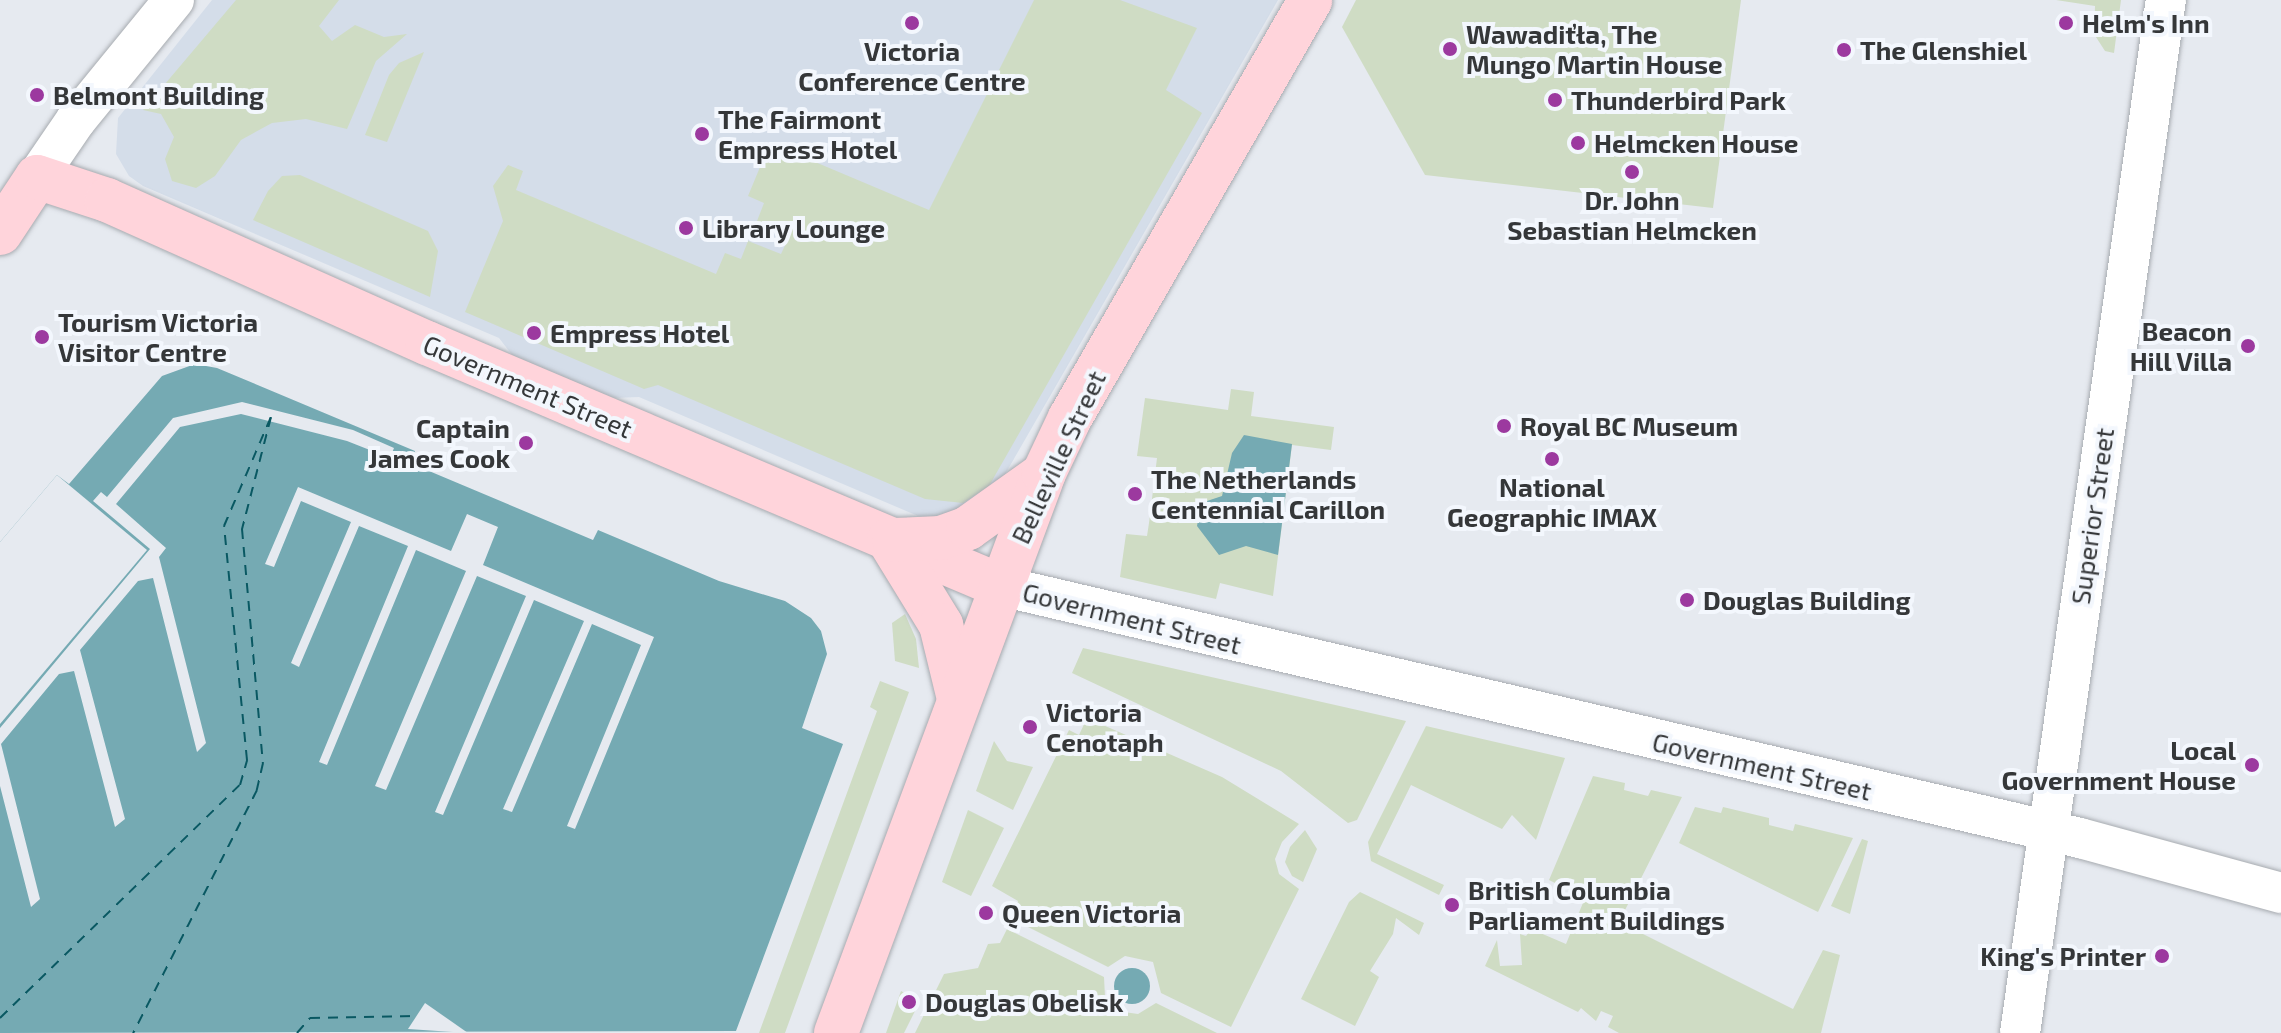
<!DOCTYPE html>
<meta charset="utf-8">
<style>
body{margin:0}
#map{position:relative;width:2281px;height:1033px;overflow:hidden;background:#e6eaf0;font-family:"Exo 2",sans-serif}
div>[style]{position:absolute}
.built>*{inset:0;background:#d4dde9}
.green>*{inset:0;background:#cfdcc4}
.water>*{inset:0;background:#75aab3}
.round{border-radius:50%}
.pier>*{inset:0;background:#e6eaf0}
.ferry>*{height:2px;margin-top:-1px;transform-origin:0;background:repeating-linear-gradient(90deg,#095862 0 10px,transparent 0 18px)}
.roads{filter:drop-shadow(0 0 2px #a7abb0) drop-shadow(0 0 2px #a7abb0)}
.tertiary>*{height:40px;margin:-20px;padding:0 20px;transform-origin:20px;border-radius:20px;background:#fff}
.secondary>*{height:44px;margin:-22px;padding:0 22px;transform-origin:22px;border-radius:22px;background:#ffd4db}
.dots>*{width:22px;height:22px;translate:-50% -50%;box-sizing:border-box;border:4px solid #f3f7fd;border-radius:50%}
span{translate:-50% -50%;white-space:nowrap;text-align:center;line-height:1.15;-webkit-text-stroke:8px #f3f7fd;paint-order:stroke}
.poi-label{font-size:26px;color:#353739;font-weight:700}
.left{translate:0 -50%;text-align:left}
.right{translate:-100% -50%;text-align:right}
.street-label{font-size:26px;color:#353739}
</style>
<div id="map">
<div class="built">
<i style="clip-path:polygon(212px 0,1278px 0,992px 497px,980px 512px,925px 519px,639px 397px,612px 398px,513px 356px,499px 338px,143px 186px,129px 176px,116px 154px,118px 118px)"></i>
</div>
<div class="green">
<i style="clip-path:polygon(236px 0,339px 0,319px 26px,332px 41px,355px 25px,384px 37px,407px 34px,376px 61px,347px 129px,306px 119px,272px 123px,241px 140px,215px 176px,196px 188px,172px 181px,165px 159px,174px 137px,161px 114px,143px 110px)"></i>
<i style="clip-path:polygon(1034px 0,1120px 0,1197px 28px,1166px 90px,1202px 113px,989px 486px,963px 503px,925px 499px,658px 385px,644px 389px,465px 312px,503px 221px,493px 186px,508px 165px,523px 171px,516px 190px,716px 274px,725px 253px,741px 259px,748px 241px,781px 254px,790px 235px,757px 221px,764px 203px,748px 196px,770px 143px,929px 210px)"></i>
<i style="clip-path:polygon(1356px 0,1741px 0,1713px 208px,1425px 175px,1342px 27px)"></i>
<i style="clip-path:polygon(2056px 0,2121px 0,2114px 53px,2105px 51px,2094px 34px,2095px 6px)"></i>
<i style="clip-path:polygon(424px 52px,387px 142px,365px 135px,389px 75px,399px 63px)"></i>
<i style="clip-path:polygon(300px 175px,428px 231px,438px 251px,430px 297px,253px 220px,268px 191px,282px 176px)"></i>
<i style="clip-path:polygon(1231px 389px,1254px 392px,1251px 416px,1334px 427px,1331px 450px,1292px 445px,1273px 596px,1220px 583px,1216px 599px,1120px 577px,1126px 534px,1147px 536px,1149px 523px,1157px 458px,1137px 456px,1145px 398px,1228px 410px)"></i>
<i style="clip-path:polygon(905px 614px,916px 639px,919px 668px,895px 661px,892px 623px)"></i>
<i style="clip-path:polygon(1083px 648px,1406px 721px,1357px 820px,1348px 823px,1281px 771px,1072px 673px)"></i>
<i style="clip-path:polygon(880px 681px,909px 692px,785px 1033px,759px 1033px,877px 711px,870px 707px)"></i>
<i style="clip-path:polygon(1087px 718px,1222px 777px,1299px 824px,1282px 842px,1275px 859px,1279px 874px,1299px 889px,1231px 1027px,1161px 993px,1153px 962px,1125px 956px,1108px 967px,1012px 919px,1018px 901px,992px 886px,1069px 730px,1079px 735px)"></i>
<i style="clip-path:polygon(1426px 726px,1565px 758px,1536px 840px,1512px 815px,1502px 829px,1411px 785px,1377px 854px,1444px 885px,1439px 895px,1371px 861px,1368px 842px)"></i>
<i style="clip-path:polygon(994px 741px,1007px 761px,1033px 767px,1013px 810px,976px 791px)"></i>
<i style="clip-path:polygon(1593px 776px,1625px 783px,1624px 790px,1648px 796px,1651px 790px,1682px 797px,1619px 922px,1793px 1009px,1823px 950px,1840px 955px,1821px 1033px,1619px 1033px,1608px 1027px,1613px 1016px,1601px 1011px,1596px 1021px,1581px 1008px,1578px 1012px,1485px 966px,1497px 940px,1500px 966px,1522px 965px,1520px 934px,1526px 936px,1531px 929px,1566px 944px,1585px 898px,1549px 880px)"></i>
<i style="clip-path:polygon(1695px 807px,1721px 813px,1723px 807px,1769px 818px,1769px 825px,1793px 831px,1795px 824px,1853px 838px,1818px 912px,1679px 843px)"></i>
<i style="clip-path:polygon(968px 810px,1004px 828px,971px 896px,942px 882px)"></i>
<i style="clip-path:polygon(1305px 830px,1317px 849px,1303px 882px,1292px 876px,1285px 862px,1290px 847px)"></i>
<i style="clip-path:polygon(1862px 839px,1868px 841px,1850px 914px,1831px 906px)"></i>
<i style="clip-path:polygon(1360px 892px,1424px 923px,1419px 935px,1396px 918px,1393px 934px,1370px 971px,1379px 977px,1355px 1026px,1301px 999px,1349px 902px)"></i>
<i style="clip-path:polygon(1007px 929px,1104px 977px,1105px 997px,1117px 1011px,1138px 1014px,1156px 1003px,1217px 1033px,915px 1033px,944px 974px,978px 968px,988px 944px,1000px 943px)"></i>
<i style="clip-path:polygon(901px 991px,920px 1001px,904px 1033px,886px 1033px)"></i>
</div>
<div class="water">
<i style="clip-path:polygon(195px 364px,217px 368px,415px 451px,410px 463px,593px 540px,598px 530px,719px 581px,785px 601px,811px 618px,821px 631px,827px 654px,802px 728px,843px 744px,736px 1031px,0 1033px,0 542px,57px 475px,69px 484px,162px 376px)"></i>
<i style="clip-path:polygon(1244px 435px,1292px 444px,1278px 555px,1246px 546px,1219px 555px,1197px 526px,1201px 503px,1222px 496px,1232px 453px)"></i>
<i class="round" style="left:1114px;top:968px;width:36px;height:36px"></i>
</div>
<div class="pier">
<i style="clip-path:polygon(242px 402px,353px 430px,394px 448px,390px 458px,347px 441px,241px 414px,180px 427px,116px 504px,166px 548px,159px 557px,206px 743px,197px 752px,153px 578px,138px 581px,80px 650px,125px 819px,115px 827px,74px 671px,59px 674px,1px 744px,40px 899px,31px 907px,0 786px,0 728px,150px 549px,93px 501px,101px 492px,107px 497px,173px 418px)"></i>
<i style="clip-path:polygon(57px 475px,147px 550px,0 724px,0 542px)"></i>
<i style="clip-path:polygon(298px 487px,451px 551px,467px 514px,498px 527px,483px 565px,654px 637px,575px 829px,567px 826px,641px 645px,592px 624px,512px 812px,503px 809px,584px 621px,534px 600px,443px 815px,435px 812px,526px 596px,477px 576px,386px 790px,375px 786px,466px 571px,416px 550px,327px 765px,319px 762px,408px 546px,359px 526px,299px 667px,291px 663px,351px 522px,301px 501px,274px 567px,265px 564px)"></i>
<i style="clip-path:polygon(425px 1003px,468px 1033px,408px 1029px)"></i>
</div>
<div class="ferry">
<i style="left:0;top:1018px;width:334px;rotate:-44.2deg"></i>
<i style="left:240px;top:785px;width:26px;rotate:-74deg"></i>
<i style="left:247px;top:760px;width:235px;rotate:-95.6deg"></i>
<i style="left:224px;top:526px;width:119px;rotate:-66.7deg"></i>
<i style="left:271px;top:417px;width:116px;rotate:104.5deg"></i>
<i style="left:242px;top:529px;width:235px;rotate:84.9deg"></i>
<i style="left:263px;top:763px;width:28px;rotate:103deg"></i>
<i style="left:257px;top:790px;width:273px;rotate:117deg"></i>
<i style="left:297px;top:1033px;width:20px;rotate:-49deg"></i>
<i style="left:310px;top:1018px;width:106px;rotate:-1.1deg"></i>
</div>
<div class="roads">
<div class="tertiary">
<i style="left:37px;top:177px;width:69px;rotate:-55.6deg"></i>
<i style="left:76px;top:120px;width:155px;rotate:-50.8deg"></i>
<i style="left:1001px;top:586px;width:1108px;rotate:13.15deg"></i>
<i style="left:2080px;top:838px;width:208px;rotate:15.3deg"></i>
<i style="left:2020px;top:1033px;width:1043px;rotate:-81.96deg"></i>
</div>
<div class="secondary">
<i style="left:0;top:233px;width:67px;rotate:-56.5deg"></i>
<i style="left:37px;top:177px;width:74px;rotate:18.2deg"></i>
<i style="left:107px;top:200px;width:350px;rotate:24.1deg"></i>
<i style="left:427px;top:343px;width:623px;rotate:22.95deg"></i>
<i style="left:889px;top:540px;width:100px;rotate:58.5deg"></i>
<i style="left:941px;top:625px;width:76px;rotate:76.3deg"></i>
<i style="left:894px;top:540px;width:47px;rotate:-2.4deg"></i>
<i style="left:941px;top:538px;width:29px;rotate:-20deg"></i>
<i style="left:968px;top:528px;width:91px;rotate:-35.6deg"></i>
<i style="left:836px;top:1033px;width:597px;rotate:-69.62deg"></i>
<i style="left:1044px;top:473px;width:61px;rotate:-64.7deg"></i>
<i style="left:1070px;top:418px;width:482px;rotate:-60.1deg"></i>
</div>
</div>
<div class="dots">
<i style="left:912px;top:23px;background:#9c399f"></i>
<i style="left:2066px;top:23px;background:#9c399f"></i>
<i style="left:1450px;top:49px;background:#9c399f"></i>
<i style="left:1844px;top:50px;background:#9c399f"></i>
<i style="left:37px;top:95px;background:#9c399f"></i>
<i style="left:1555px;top:100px;background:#9c399f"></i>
<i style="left:702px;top:134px;background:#9c399f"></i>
<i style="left:1578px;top:143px;background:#9c399f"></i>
<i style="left:1632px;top:172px;background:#9c399f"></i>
<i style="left:686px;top:228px;background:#9c399f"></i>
<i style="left:534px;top:333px;background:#9c399f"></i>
<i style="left:42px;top:337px;background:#9c399f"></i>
<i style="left:2248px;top:346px;background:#9c399f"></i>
<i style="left:1504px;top:426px;background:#9c399f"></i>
<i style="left:526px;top:443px;background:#9c399f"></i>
<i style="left:1552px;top:459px;background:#9c399f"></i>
<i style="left:1135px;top:494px;background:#9c399f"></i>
<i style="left:1687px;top:600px;background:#9c399f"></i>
<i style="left:1030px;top:727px;background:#9c399f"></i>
<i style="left:2252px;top:765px;background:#9c399f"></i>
<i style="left:1452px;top:905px;background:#9c399f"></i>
<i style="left:986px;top:913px;background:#9c399f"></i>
<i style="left:2162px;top:956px;background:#9c399f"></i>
<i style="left:909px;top:1002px;background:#9c399f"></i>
</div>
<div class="poi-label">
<span class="left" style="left:2082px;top:23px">Helm's Inn</span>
<span class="left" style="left:1466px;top:49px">Wawadiťła, The<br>Mungo Martin House</span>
<span class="left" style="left:1860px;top:50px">The Glenshiel</span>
<span style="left:912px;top:66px">Victoria<br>Conference Centre</span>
<span class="left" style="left:53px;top:95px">Belmont Building</span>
<span class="left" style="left:1571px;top:100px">Thunderbird Park</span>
<span class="left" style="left:718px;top:134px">The Fairmont<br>Empress Hotel</span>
<span class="left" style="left:1594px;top:143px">Helmcken House</span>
<span style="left:1632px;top:215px">Dr. John<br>Sebastian Helmcken</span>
<span class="left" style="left:702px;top:228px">Library Lounge</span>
<span class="left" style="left:58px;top:337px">Tourism Victoria<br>Visitor Centre</span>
<span class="right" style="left:2232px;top:346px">Beacon<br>Hill Villa</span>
<span class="left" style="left:550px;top:333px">Empress Hotel</span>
<span class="left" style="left:1520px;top:426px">Royal BC Museum</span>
<span class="right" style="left:510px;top:443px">Captain<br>James Cook</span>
<span class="left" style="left:1151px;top:494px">The Netherlands<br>Centennial Carillon</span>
<span style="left:1552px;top:502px">National<br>Geographic IMAX</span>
<span class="left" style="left:1703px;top:600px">Douglas Building</span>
<span class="left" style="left:1046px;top:727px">Victoria<br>Cenotaph</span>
<span class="right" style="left:2236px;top:765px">Local<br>Government House</span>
<span class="left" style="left:1468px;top:905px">British Columbia<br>Parliament Buildings</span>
<span class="left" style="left:1002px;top:913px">Queen Victoria</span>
<span class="right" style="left:2146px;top:956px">King's Printer</span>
<span class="left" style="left:925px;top:1002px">Douglas Obelisk</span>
</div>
<div class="street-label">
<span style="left:528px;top:386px;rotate:23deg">Government Street</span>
<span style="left:1058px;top:457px;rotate:-65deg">Belleville Street</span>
<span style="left:2092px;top:516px;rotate:-82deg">Superior Street</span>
<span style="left:1132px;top:618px;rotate:14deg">Government Street</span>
<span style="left:1762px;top:766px;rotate:13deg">Government Street</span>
</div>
</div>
